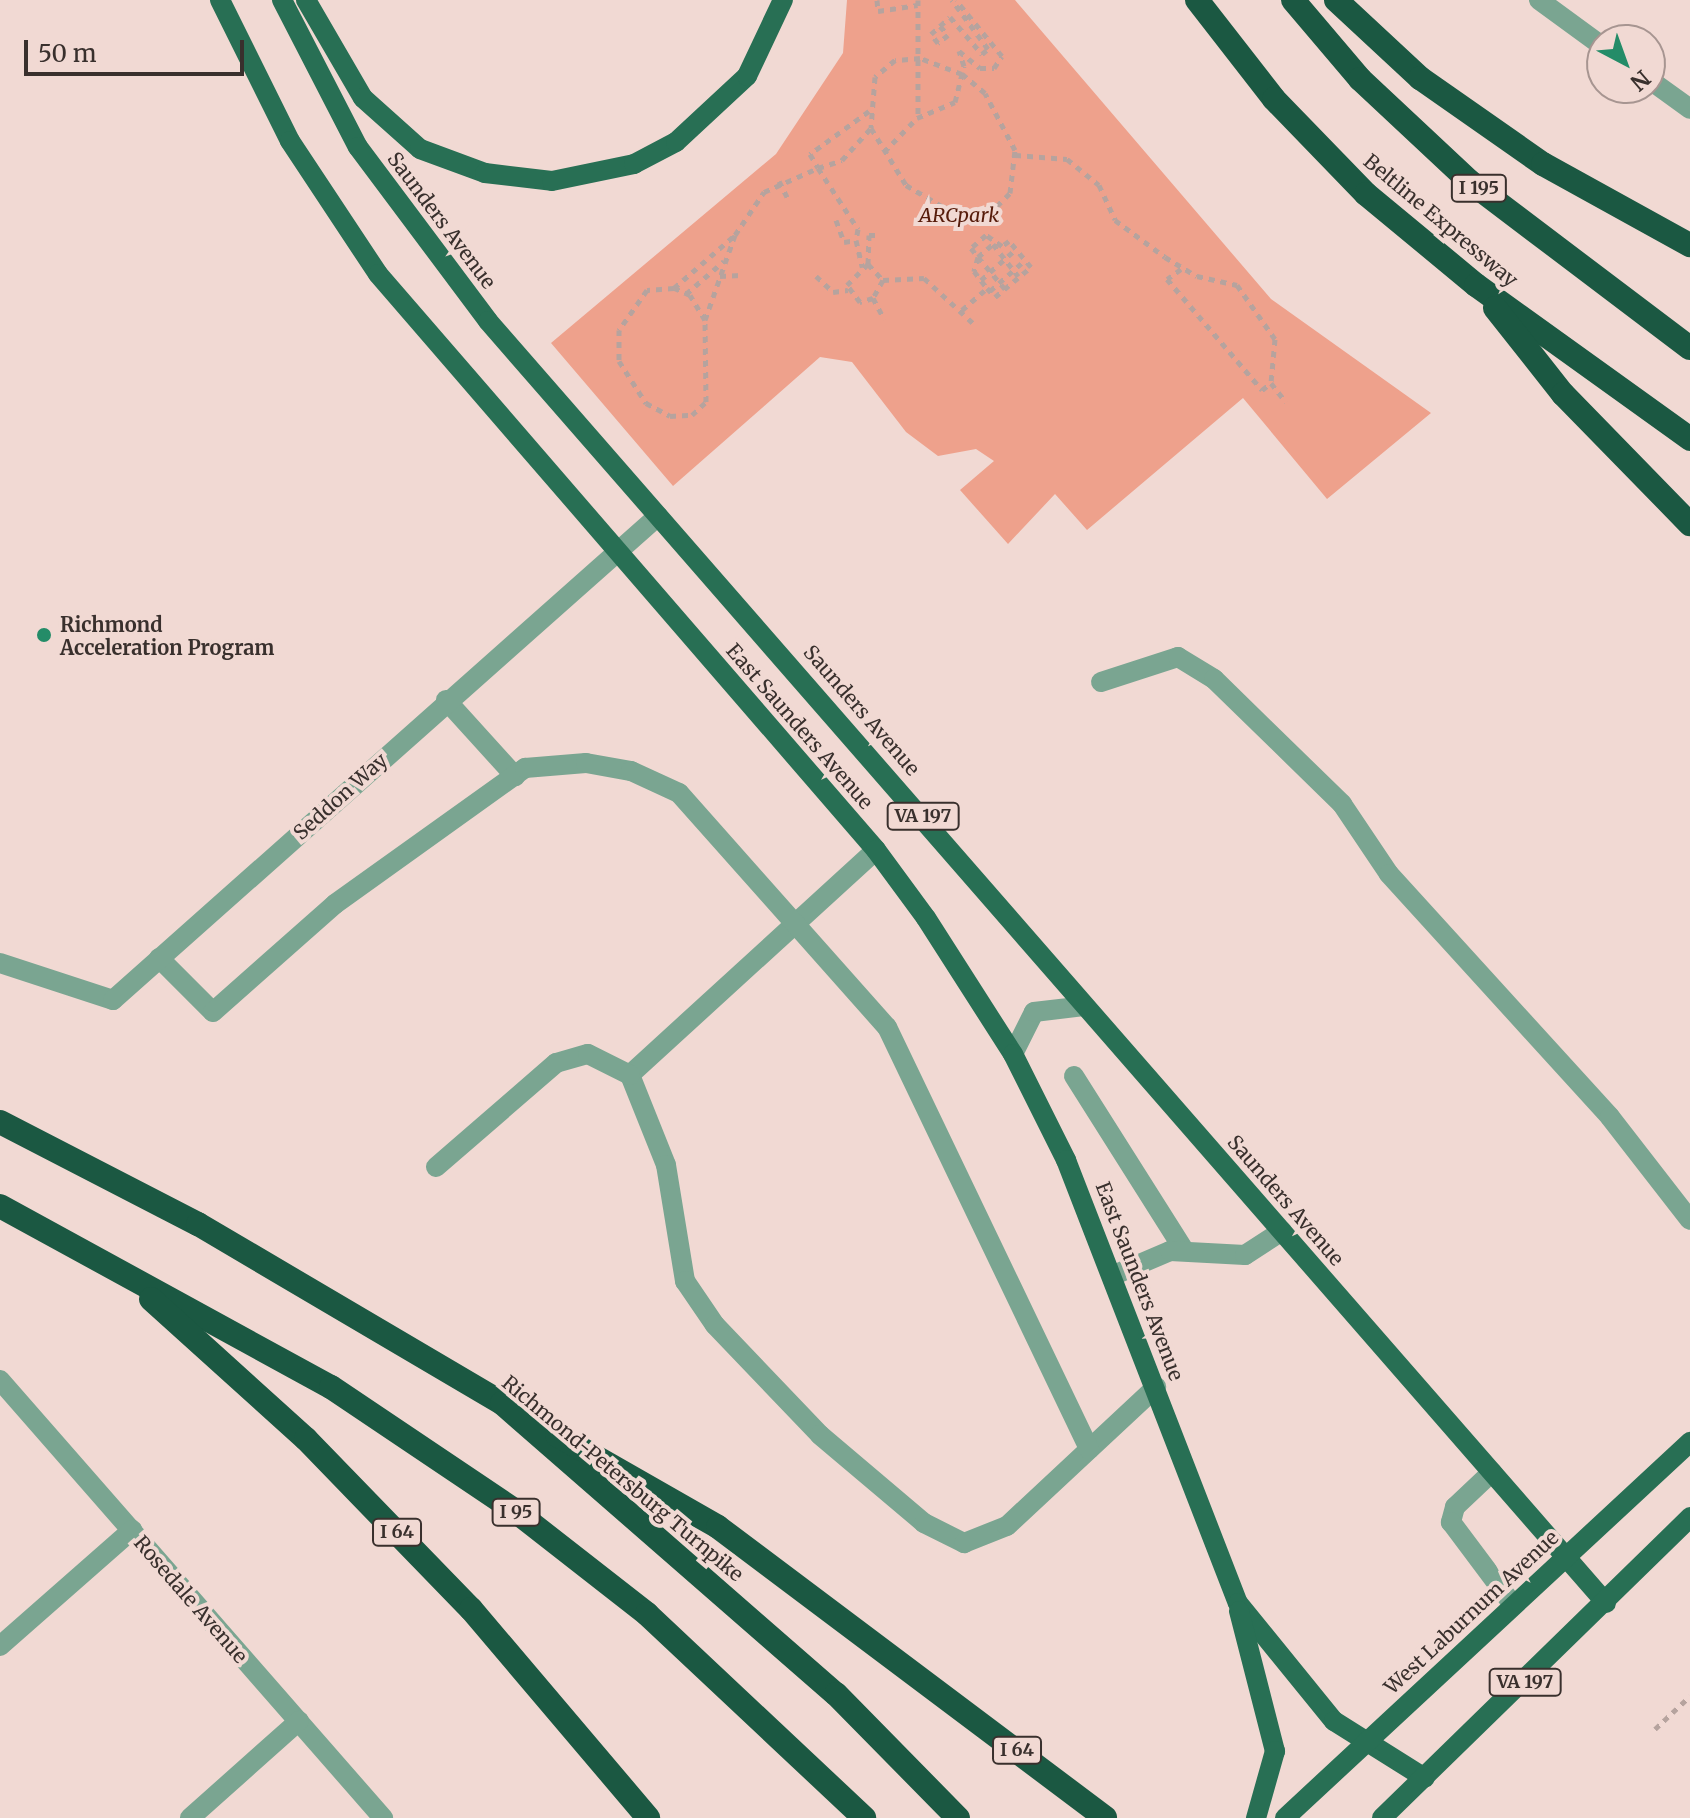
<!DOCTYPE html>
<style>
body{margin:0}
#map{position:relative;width:1690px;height:1818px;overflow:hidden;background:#f1d9d3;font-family:Merriweather,serif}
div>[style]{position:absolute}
.green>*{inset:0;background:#eea18c}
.path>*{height:5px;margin-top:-2.5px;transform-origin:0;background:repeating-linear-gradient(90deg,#b6a39e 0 6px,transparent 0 12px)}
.minor>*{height:20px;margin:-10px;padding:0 10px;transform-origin:10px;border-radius:10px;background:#7aa591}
.major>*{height:20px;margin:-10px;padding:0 10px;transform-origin:10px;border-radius:10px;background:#286f54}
.highway>*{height:24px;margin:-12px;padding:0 12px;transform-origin:12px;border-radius:12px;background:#1b5842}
.dots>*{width:22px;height:22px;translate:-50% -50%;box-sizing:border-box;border:4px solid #f1d9d3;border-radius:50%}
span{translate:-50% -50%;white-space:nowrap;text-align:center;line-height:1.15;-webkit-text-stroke:8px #f1d9d3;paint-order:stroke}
.shield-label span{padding:2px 6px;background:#f1d9d3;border:2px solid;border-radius:6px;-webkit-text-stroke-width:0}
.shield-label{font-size:18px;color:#39302d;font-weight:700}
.park-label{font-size:20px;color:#571c0b;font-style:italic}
.street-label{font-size:20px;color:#39302d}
.poi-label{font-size:20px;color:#39302d;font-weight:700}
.left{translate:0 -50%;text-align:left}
.north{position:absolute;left:1586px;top:24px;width:80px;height:80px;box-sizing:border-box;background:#f1d9d3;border:2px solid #a79591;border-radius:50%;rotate:139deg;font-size:22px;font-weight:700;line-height:32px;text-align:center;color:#39302d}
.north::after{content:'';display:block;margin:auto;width:28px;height:36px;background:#248c68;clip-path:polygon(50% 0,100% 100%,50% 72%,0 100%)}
.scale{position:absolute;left:24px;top:40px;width:220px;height:36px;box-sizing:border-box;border:4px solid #39302d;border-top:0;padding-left:10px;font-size:24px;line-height:28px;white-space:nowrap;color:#39302d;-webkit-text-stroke:6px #f1d9d3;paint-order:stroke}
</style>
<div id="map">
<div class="green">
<i style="clip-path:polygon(847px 0,1015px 0,1271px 299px,1431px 413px,1327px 499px,1243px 398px,1087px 530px,1055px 494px,1008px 544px,960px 490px,994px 461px,976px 449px,938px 456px,906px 432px,852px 362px,820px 357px,673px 486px,551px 343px,776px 154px,843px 53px)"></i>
</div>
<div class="path">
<i style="left:877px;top:0;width:11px;rotate:85deg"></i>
<i style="left:878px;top:11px;width:40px;rotate:-8.5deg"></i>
<i style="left:918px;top:0;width:118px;rotate:90deg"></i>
<i style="left:940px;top:26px;width:12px;rotate:48deg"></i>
<i style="left:948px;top:35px;width:13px;rotate:141deg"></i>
<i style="left:938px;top:43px;width:11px;rotate:-128deg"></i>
<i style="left:931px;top:34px;width:25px;rotate:-42deg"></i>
<i style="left:950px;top:17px;width:49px;rotate:49.1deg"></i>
<i style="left:982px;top:54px;width:8px;rotate:-40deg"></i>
<i style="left:988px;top:49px;width:61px;rotate:-126.3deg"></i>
<i style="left:869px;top:111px;width:73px;rotate:143.9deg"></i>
<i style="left:810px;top:154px;width:16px;rotate:60deg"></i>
<i style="left:818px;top:168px;width:25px;rotate:-18deg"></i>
<i style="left:842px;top:160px;width:43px;rotate:-47.8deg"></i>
<i style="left:871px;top:128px;width:67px;rotate:58.4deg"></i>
<i style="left:906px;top:185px;width:43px;rotate:30.7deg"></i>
<i style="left:943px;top:207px;width:28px;rotate:13deg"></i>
<i style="left:970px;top:213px;width:28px;rotate:-15deg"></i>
<i style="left:997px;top:206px;width:18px;rotate:-45deg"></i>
<i style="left:1010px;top:193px;width:43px;rotate:-83.4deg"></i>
<i style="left:1015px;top:150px;width:64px;rotate:-117.8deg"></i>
<i style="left:985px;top:93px;width:30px;rotate:-140deg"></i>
<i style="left:962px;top:74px;width:45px;rotate:-159.1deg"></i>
<i style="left:920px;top:58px;width:25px;rotate:175deg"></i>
<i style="left:895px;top:60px;width:26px;rotate:140deg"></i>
<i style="left:875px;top:77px;width:51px;rotate:94.5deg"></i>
<i style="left:884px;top:152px;width:47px;rotate:-45.9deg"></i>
<i style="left:917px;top:118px;width:41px;rotate:-22.8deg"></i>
<i style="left:955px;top:102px;width:37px;rotate:-76deg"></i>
<i style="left:964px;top:66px;width:16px;rotate:-108deg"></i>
<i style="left:959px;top:51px;width:27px;rotate:39deg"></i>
<i style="left:980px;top:68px;width:14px"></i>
<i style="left:994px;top:68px;width:14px;rotate:-56deg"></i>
<i style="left:1002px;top:56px;width:72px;rotate:-129.4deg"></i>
<i style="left:1015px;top:155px;width:52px;rotate:4.4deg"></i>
<i style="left:1067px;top:159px;width:41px;rotate:39.1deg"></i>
<i style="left:1099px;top:185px;width:38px;rotate:65deg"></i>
<i style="left:1115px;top:220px;width:62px;rotate:36.5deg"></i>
<i style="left:1165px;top:257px;width:37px;rotate:31deg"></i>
<i style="left:1197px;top:276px;width:41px;rotate:12.7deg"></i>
<i style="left:1237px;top:285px;width:66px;rotate:54.9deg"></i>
<i style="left:1275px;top:339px;width:44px;rotate:95.2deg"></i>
<i style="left:1271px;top:383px;width:24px;rotate:52deg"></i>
<i style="left:779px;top:181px;width:18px;rotate:63deg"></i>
<i style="left:836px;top:220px;width:23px;rotate:70deg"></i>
<i style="left:844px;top:242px;width:12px;rotate:-9deg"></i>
<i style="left:856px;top:240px;width:28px;rotate:77deg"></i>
<i style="left:868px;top:264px;width:29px;rotate:-88deg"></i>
<i style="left:869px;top:235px;width:6px"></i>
<i style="left:1181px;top:269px;width:17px;rotate:144deg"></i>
<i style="left:1167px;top:279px;width:146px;rotate:49.4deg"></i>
<i style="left:1262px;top:390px;width:11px;rotate:-38deg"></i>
<i style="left:720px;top:276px;width:21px;rotate:-3deg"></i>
<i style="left:816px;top:276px;width:23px;rotate:43deg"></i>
<i style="left:833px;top:292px;width:15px;rotate:-8deg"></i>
<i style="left:883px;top:280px;width:41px;rotate:-2.8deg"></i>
<i style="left:924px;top:278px;width:67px;rotate:42.6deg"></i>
<i style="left:981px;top:280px;width:47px;rotate:-41.5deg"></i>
<i style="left:674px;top:288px;width:81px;rotate:-41deg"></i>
<i style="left:1005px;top:289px;width:42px;rotate:-130.2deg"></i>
<i style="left:978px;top:257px;width:20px;rotate:-41deg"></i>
<i style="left:993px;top:244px;width:41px;rotate:52deg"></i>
<i style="left:990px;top:291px;width:47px;rotate:-41.5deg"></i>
<i style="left:686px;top:294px;width:50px;rotate:-41deg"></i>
<i style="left:873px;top:298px;width:14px;rotate:163deg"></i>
<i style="left:860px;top:302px;width:21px;rotate:-127deg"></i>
<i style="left:847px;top:285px;width:30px;rotate:-45deg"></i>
<i style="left:868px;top:264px;width:22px;rotate:47deg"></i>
<i style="left:883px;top:280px;width:21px;rotate:119deg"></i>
<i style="left:873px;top:298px;width:24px;rotate:62deg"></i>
<i style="left:962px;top:310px;width:33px;rotate:-41deg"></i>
<i style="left:987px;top:288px;width:12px;rotate:48deg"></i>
<i style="left:995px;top:297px;width:47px;rotate:-39.8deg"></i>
<i style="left:1031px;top:267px;width:34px;rotate:-130deg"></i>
<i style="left:1009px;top:241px;width:9px;rotate:144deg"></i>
<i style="left:1002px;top:246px;width:19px;rotate:-145deg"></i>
<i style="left:986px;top:235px;width:20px;rotate:139deg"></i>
<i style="left:971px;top:248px;width:11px;rotate:52deg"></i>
<i style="left:978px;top:257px;width:15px;rotate:106deg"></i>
<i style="left:974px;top:271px;width:21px;rotate:53deg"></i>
<i style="left:705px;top:320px;width:29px;rotate:-121deg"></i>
<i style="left:690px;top:295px;width:17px;rotate:-156deg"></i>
<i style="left:674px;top:288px;width:27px;rotate:176deg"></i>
<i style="left:647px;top:290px;width:49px;rotate:125deg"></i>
<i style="left:619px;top:330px;width:31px;rotate:90deg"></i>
<i style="left:619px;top:361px;width:50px;rotate:57.3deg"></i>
<i style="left:646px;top:403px;width:27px;rotate:28deg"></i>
<i style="left:670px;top:416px;width:22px;rotate:-3deg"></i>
<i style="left:692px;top:415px;width:19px;rotate:-43deg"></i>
<i style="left:706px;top:402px;width:82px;rotate:-90.7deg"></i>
<i style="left:705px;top:320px;width:90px;rotate:-70.6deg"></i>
<i style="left:735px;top:235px;width:52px;rotate:-56deg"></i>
<i style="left:764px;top:192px;width:59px;rotate:-24deg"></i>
<i style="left:818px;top:168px;width:73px;rotate:56.7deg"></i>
<i style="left:858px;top:229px;width:11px;rotate:100deg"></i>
<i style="left:1655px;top:1729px;width:48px;rotate:-43.3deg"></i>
</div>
<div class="minor">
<i style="left:1539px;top:0;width:78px;rotate:36.1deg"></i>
<i style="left:1650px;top:80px;width:49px;rotate:35.9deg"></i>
<i style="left:1101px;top:682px;width:81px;rotate:-18deg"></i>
<i style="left:1178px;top:657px;width:42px;rotate:31.4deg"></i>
<i style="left:1214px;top:679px;width:179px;rotate:44.3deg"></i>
<i style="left:1342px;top:804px;width:84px;rotate:56.1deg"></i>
<i style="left:1389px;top:874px;width:328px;rotate:47.7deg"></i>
<i style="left:1610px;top:1117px;width:130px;rotate:52.2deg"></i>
<i style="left:446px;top:700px;width:103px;rotate:47.8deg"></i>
<i style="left:876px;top:850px;width:333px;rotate:137.6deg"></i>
<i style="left:630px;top:1075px;width:97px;rotate:68.2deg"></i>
<i style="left:666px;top:1165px;width:118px;rotate:80.7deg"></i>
<i style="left:685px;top:1281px;width:53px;rotate:55.7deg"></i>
<i style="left:715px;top:1325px;width:152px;rotate:46.3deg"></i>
<i style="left:820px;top:1435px;width:136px;rotate:40.2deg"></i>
<i style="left:924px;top:1523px;width:45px;rotate:26.6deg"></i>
<i style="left:964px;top:1543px;width:46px;rotate:-21.6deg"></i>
<i style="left:1007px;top:1526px;width:204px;rotate:-43deg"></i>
<i style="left:159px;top:958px;width:76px;rotate:45deg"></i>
<i style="left:213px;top:1012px;width:163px;rotate:-41.5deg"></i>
<i style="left:335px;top:904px;width:234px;rotate:-35.6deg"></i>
<i style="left:525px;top:768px;width:61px;rotate:-4.7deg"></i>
<i style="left:586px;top:763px;width:46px;rotate:10.1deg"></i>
<i style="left:631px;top:771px;width:53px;rotate:24.6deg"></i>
<i style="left:679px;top:793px;width:313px;rotate:48.4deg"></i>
<i style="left:887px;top:1027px;width:468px;rotate:64.4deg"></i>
<i style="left:0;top:963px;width:119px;rotate:18.1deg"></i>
<i style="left:113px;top:1000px;width:729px;rotate:-41.61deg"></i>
<i style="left:1013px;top:1054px;width:47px;rotate:-63.4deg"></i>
<i style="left:1034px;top:1012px;width:50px;rotate:-6.8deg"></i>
<i style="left:1074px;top:1076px;width:206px;rotate:57.7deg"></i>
<i style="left:436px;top:1167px;width:159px;rotate:-40.9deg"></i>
<i style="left:556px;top:1063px;width:33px;rotate:-16deg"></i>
<i style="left:588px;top:1054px;width:47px;rotate:26.6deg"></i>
<i style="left:1114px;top:1275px;width:61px;rotate:-23.2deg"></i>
<i style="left:1170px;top:1251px;width:75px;rotate:3.1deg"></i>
<i style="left:1245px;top:1255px;width:44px;rotate:-33deg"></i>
<i style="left:0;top:1380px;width:582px;rotate:48.83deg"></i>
<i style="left:1492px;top:1472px;width:51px;rotate:136.6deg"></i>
<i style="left:1455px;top:1507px;width:16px;rotate:105deg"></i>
<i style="left:1451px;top:1522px;width:104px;rotate:53.2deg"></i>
<i style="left:0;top:1646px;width:176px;rotate:-41.3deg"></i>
<i style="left:190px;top:1818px;width:146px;rotate:-41.7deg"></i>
</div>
<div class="major">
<i style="left:220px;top:0;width:157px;rotate:63.6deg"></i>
<i style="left:290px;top:141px;width:159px;rotate:56.5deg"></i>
<i style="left:378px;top:274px;width:761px;rotate:49.15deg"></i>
<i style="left:876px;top:850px;width:84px;rotate:53.7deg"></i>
<i style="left:926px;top:918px;width:161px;rotate:57.4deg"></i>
<i style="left:1013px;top:1054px;width:119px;rotate:63.4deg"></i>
<i style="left:1066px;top:1160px;width:475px;rotate:68.8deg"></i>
<i style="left:1238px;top:1603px;width:152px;rotate:50.9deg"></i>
<i style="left:1334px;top:1721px;width:107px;rotate:32.1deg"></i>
<i style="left:282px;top:0;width:165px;rotate:62.7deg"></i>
<i style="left:358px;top:147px;width:217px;rotate:53.2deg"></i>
<i style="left:488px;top:321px;width:1701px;rotate:48.91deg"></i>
<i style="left:306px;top:0;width:113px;rotate:59.8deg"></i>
<i style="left:363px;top:98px;width:76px;rotate:41.8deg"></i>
<i style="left:420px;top:149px;width:69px;rotate:20.3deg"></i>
<i style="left:485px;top:173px;width:67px;rotate:6.8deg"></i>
<i style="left:552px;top:181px;width:84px;rotate:-11.7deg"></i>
<i style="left:634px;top:164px;width:47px;rotate:-27.6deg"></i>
<i style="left:676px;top:142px;width:97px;rotate:-42.9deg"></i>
<i style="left:747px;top:76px;width:84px;rotate:-64.7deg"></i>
<i style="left:1239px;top:1611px;width:145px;rotate:75.6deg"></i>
<i style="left:1275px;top:1751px;width:70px;rotate:105.8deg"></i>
<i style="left:1285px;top:1818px;width:553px;rotate:-42.87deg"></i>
<i style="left:1382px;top:1818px;width:431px;rotate:-44.3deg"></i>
</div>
<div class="highway">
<i style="left:1197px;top:0;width:125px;rotate:52.1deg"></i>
<i style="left:1274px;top:99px;width:132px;rotate:45.9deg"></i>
<i style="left:1366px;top:194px;width:143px;rotate:39.6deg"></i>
<i style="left:1476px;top:285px;width:264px;rotate:35.7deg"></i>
<i style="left:1293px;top:0;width:104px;rotate:49.7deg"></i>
<i style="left:1360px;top:79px;width:149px;rotate:43.1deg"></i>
<i style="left:1469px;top:181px;width:277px;rotate:37.1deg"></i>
<i style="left:1336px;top:0;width:115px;rotate:42.9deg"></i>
<i style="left:1420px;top:78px;width:150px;rotate:35deg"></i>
<i style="left:1543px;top:164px;width:168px;rotate:28.9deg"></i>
<i style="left:1495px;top:308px;width:110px;rotate:51.7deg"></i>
<i style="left:1563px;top:394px;width:182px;rotate:45.7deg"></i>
<i style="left:0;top:1122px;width:223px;rotate:27.3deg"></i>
<i style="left:198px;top:1224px;width:353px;rotate:30.5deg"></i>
<i style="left:502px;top:1403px;width:443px;rotate:41.1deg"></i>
<i style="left:836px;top:1694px;width:174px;rotate:45.5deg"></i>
<i style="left:0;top:1206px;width:377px;rotate:28.7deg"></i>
<i style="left:331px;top:1387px;width:220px;rotate:33.9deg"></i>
<i style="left:514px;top:1510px;width:169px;rotate:38deg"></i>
<i style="left:647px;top:1614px;width:298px;rotate:43.2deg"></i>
<i style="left:151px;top:1299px;width:209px;rotate:42.1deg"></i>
<i style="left:306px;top:1439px;width:237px;rotate:45.9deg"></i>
<i style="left:471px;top:1609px;width:274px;rotate:49.7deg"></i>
<i style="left:557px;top:1435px;width:185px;rotate:29.7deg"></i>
<i style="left:718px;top:1527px;width:484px;rotate:36.9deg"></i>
</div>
<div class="dots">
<i style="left:44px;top:635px;background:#248c68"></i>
</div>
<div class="shield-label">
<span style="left:1479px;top:188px">I 195</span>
<span style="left:923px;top:816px">VA 197</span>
<span style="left:516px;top:1512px">I 95</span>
<span style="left:397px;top:1532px">I 64</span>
<span style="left:1525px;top:1682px">VA 197</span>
<span style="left:1017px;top:1750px">I 64</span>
</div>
<div class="park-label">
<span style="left:959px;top:214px">ARCpark</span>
</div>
<div class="street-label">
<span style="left:442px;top:220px;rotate:53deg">Saunders Avenue</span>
<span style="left:1441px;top:220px;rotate:40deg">Beltline Expressway</span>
<span style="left:862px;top:710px;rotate:49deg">Saunders Avenue</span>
<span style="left:800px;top:726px;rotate:49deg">East Saunders Avenue</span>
<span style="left:340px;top:796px;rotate:-42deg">Seddon Way</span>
<span style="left:1286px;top:1200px;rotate:49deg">Saunders Avenue</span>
<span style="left:1140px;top:1281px;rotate:69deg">East Saunders Avenue</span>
<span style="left:623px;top:1478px;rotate:40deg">Richmond-Petersburg Turnpike</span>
<span style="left:191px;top:1599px;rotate:49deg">Rosedale Avenue</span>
<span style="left:1471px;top:1612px;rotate:-43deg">West Laburnum Avenue</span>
</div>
<div class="poi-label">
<span class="left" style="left:60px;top:636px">Richmond<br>Acceleration Program</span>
</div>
<div class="north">N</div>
<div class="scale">50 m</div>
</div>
